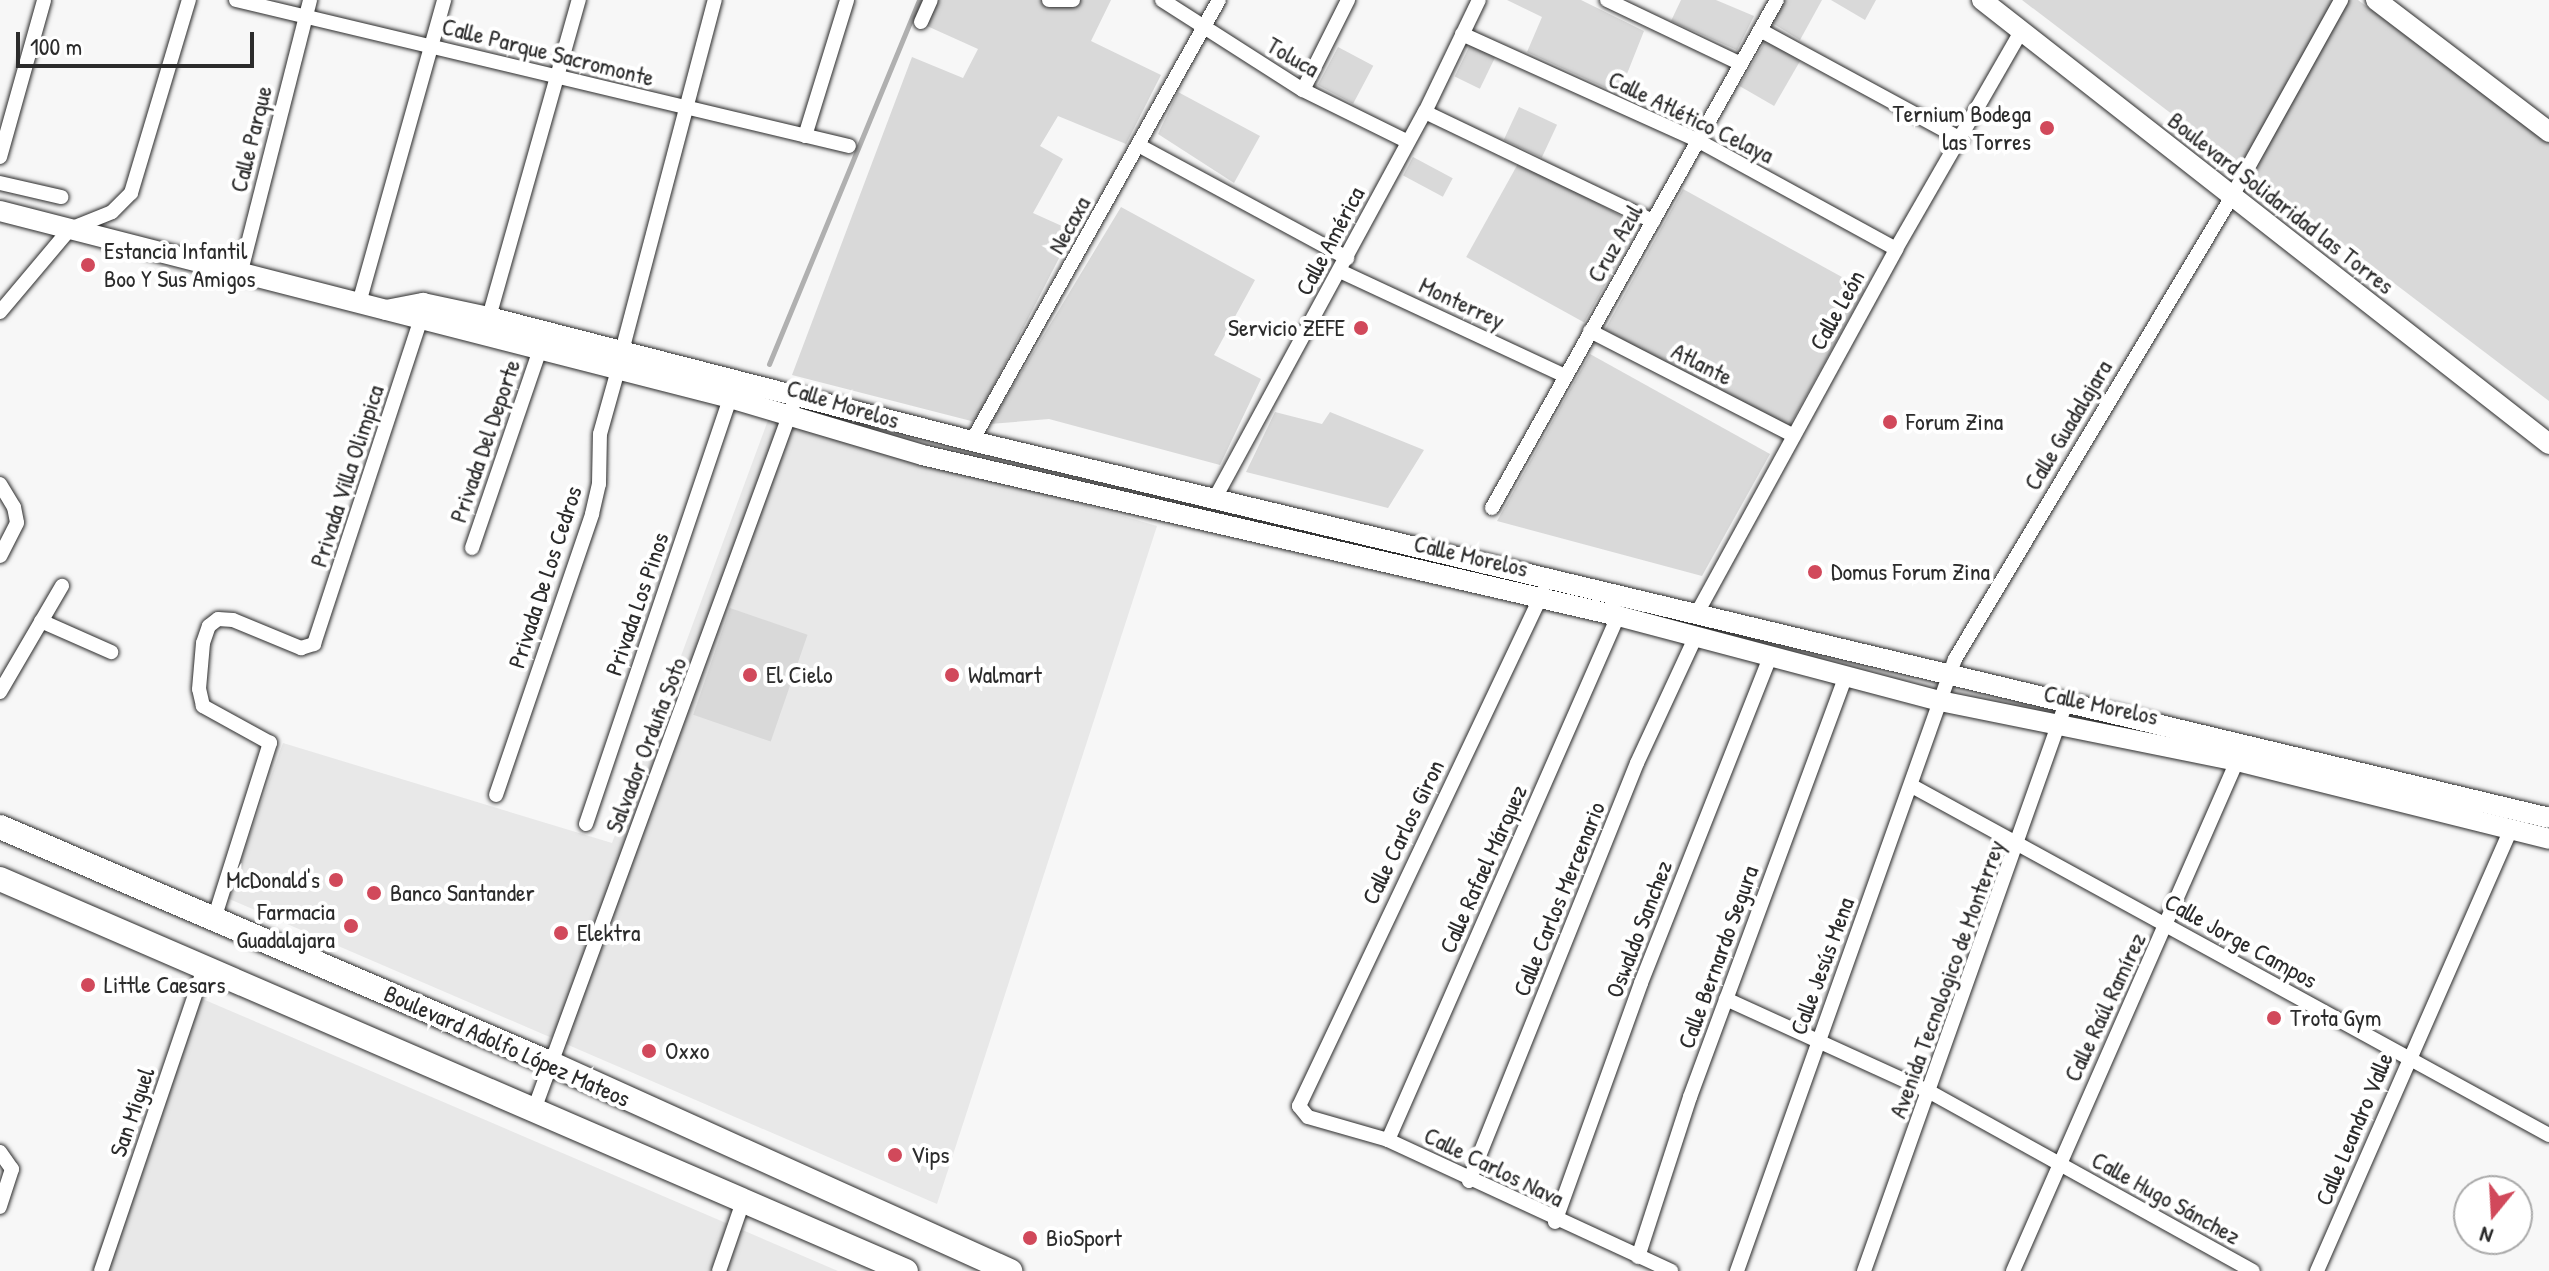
<!DOCTYPE html>
<meta charset="utf-8">
<style>
body{margin:0}
#map{position:relative;width:2549px;height:1271px;overflow:hidden;background:#f7f7f7;font-family:"Patrick Hand",sans-serif}
div>[style]{position:absolute}
.built>*{inset:0;background:#e8e8e8}
.green>*{inset:0;background:#d9d9d9;transform-origin:0 0}
.stream>*{height:5px;margin:-2.5px;padding:0 2.5px;transform-origin:2.5px;border-radius:2.5px;background:#b0b0b0}
.roads{filter:drop-shadow(0 0 2px #2b2b2b) drop-shadow(0 0 2px #2b2b2b)}
.minor>*{height:14px;margin:-7px;padding:0 7px;transform-origin:7px;border-radius:7px;background:#fff}
.secondary>*{height:20px;margin:-10px;padding:0 10px;transform-origin:10px;border-radius:10px;background:#fff}
.primary>*{height:24px;margin:-12px;padding:0 12px;transform-origin:12px;border-radius:12px;background:#fff}
.dots>*{width:22px;height:22px;translate:-50% -50%;box-sizing:border-box;border:4px solid #fff;border-radius:50%}
span{translate:-50% -50%;white-space:nowrap;text-align:center;line-height:1.15;-webkit-text-stroke:8px #fff;paint-order:stroke}
.street-label{font-size:24px;color:#2b2b2b}
.poi-label{font-size:24px;color:#2b2b2b}
.right{translate:-100% -50%;text-align:right}
.left{translate:0 -50%;text-align:left}
.north{position:absolute;left:2453px;top:1175px;width:80px;height:80px;box-sizing:border-box;background:#fff;border:2px solid #aaa;border-radius:50%;rotate:198deg;font-size:22px;font-weight:700;line-height:32px;text-align:center;color:#2b2b2b}
.north::after{content:'';display:block;margin:auto;width:28px;height:36px;background:#d1495b;clip-path:polygon(50% 0,100% 100%,50% 72%,0 100%)}
.scale{position:absolute;left:16px;top:32px;width:238px;height:36px;box-sizing:border-box;border:4px solid #2b2b2b;border-top:0;padding-left:10px;font-size:24px;line-height:28px;white-space:nowrap;color:#2b2b2b;-webkit-text-stroke:6px #fff;paint-order:stroke}
</style>
<div id="map">
<div class="built">
<i style="clip-path:polygon(771px 412px,1157px 526px,937px 1204px,227px 898px,283px 743px,612px 843px)"></i>
<i style="clip-path:polygon(191px 994px,838px 1271px,91px 1271px)"></i>
</div>
<div class="green">
<i style="clip-path:polygon(935px 0,1111px 0,1091px 41px,1161px 75px,1126px 144px,1058px 116px,1040px 146px,1063px 159px,1033px 213px,1073px 231px,975px 422px,792px 375px,912px 57px,963px 78px,978px 49px,927px 26px)"></i>
<i style="clip-path:polygon(1507px 0,1581px 0,1644px 31px,1619px 94px,1527px 52px,1542px 17px)"></i>
<i style="clip-path:polygon(1681px 0,1716px 0,1754px 16px,1737px 50px,1671px 21px)"></i>
<i style="clip-path:polygon(1782px 0,1822px 0,1800px 40px,1769px 21px)"></i>
<i style="clip-path:polygon(1831px 0,1876px 0,1865px 20px)"></i>
<i style="clip-path:polygon(2022px 0,2358px 0,2549px 143px,2549px 401px)"></i>
<i style="left:1766px;top:40px;width:40px;height:53px;rotate:30deg"></i>
<i style="left:1470px;top:45px;width:28px;height:35px;rotate:26deg"></i>
<i style="left:1338px;top:47px;width:40px;height:43px;rotate:28deg"></i>
<i style="clip-path:polygon(1178px 92px,1260px 136px,1234px 183px,1158px 134px)"></i>
<i style="left:1519px;top:107px;width:42px;height:36px;rotate:25deg"></i>
<i style="left:1413px;top:157px;width:45px;height:21px;rotate:28deg"></i>
<i style="left:1520px;top:160px;width:135px;height:111px;rotate:29deg"></i>
<i style="left:1683px;top:189px;width:208px;height:161px;rotate:29deg"></i>
<i style="clip-path:polygon(1121px 207px,1255px 280px,1214px 355px,1261px 379px,1220px 465px,1049px 419px,990px 424px)"></i>
<i style="clip-path:polygon(1590px 354px,1770px 454px,1702px 576px,1497px 521px)"></i>
<i style="clip-path:polygon(1275px 412px,1322px 424px,1330px 412px,1424px 450px,1388px 508px,1246px 472px)"></i>
<i style="left:730px;top:608px;width:82px;height:113px;rotate:19deg"></i>
</div>
<div class="stream">
<i style="left:769px;top:364px;width:394px;rotate:-67.6deg"></i>
</div>
<div class="roads">
<div class="minor">
<i style="left:236px;top:0;width:630px;rotate:13.4deg"></i>
<i style="left:1049px;top:0;width:24px"></i>
<i style="left:1162px;top:0;width:167px;rotate:32.6deg"></i>
<i style="left:1303px;top:90px;width:117px;rotate:26.3deg"></i>
<i style="left:1607px;top:0;width:148px;rotate:25.5deg"></i>
<i style="left:921px;top:22px;width:24px;rotate:-66deg"></i>
<i style="left:1760px;top:30px;width:229px;rotate:28.5deg"></i>
<i style="left:1462px;top:34px;width:258px;rotate:24.3deg"></i>
<i style="left:1697px;top:140px;width:227px;rotate:28.7deg"></i>
<i style="left:1303px;top:90px;width:101px;rotate:-63.4deg"></i>
<i style="left:1425px;top:112px;width:253px;rotate:25.6deg"></i>
<i style="left:805px;top:136px;width:142px;rotate:-72.8deg"></i>
<i style="left:1138px;top:145px;width:238px;rotate:28.4deg"></i>
<i style="left:0;top:157px;width:163px;rotate:-74.3deg"></i>
<i style="left:0;top:183px;width:63px;rotate:12.9deg"></i>
<i style="left:241px;top:271px;width:280px;rotate:-75.7deg"></i>
<i style="left:1340px;top:271px;width:248px;rotate:25deg"></i>
<i style="left:359px;top:303px;width:315px;rotate:-74.3deg"></i>
<i style="left:0;top:312px;width:109px;rotate:-49.9deg"></i>
<i style="left:70px;top:229px;width:45px;rotate:-22deg"></i>
<i style="left:112px;top:212px;width:27px;rotate:-45deg"></i>
<i style="left:131px;top:193px;width:202px;rotate:-73.3deg"></i>
<i style="left:489px;top:317px;width:330px;rotate:-74.2deg"></i>
<i style="left:1590px;top:331px;width:229px;rotate:27.2deg"></i>
<i style="left:622px;top:351px;width:363px;rotate:-75.2deg"></i>
<i style="left:972px;top:441px;width:505px;rotate:-60.75deg"></i>
<i style="left:0;top:484px;width:27px;rotate:59deg"></i>
<i style="left:14px;top:507px;width:16px;rotate:79deg"></i>
<i style="left:17px;top:523px;width:37px;rotate:117deg"></i>
<i style="left:1214px;top:500px;width:442px;rotate:-61.5deg"></i>
<i style="left:1425px;top:112px;width:124px;rotate:-64.3deg"></i>
<i style="left:1492px;top:508px;width:582px;rotate:-60.71deg"></i>
<i style="left:472px;top:548px;width:210px;rotate:-71.1deg"></i>
<i style="left:1543px;top:592px;width:569px;rotate:115.39deg"></i>
<i style="left:1299px;top:1106px;width:14px;rotate:51deg"></i>
<i style="left:1308px;top:1117px;width:83px;rotate:16deg"></i>
<i style="left:1388px;top:1140px;width:312px;rotate:24.8deg"></i>
<i style="left:1696px;top:615px;width:417px;rotate:-61.3deg"></i>
<i style="left:1896px;top:249px;width:253px;rotate:-60.1deg"></i>
<i style="left:41px;top:621px;width:77px;rotate:23.9deg"></i>
<i style="left:0;top:692px;width:123px;rotate:-59.7deg"></i>
<i style="left:1912px;top:786px;width:726px;rotate:28.72deg"></i>
<i style="left:496px;top:795px;width:297px;rotate:-71.1deg"></i>
<i style="left:592px;top:514px;width:31px;rotate:-77deg"></i>
<i style="left:599px;top:484px;width:50px;rotate:-88.9deg"></i>
<i style="left:600px;top:434px;width:66px;rotate:-74.3deg"></i>
<i style="left:586px;top:824px;width:450px;rotate:-71.3deg"></i>
<i style="left:215px;top:916px;width:182px;rotate:-72.4deg"></i>
<i style="left:270px;top:743px;width:77px;rotate:-151.1deg"></i>
<i style="left:203px;top:706px;width:17px;rotate:-103deg"></i>
<i style="left:199px;top:689px;width:46px;rotate:-85deg"></i>
<i style="left:203px;top:643px;width:18px;rotate:-71deg"></i>
<i style="left:209px;top:626px;width:11px;rotate:-38deg"></i>
<i style="left:218px;top:619px;width:15px;rotate:4deg"></i>
<i style="left:233px;top:620px;width:74px;rotate:22.4deg"></i>
<i style="left:301px;top:648px;width:14px;rotate:-17deg"></i>
<i style="left:314px;top:644px;width:340px;rotate:-71.8deg"></i>
<i style="left:1726px;top:999px;width:224px;rotate:24.5deg"></i>
<i style="left:1930px;top:1092px;width:369px;rotate:29deg"></i>
<i style="left:535px;top:1107px;width:756px;rotate:-69.82deg"></i>
<i style="left:1388px;top:1140px;width:572px;rotate:-66.3deg"></i>
<i style="left:0;top:1152px;width:21px;rotate:55deg"></i>
<i style="left:12px;top:1169px;width:40px;rotate:108deg"></i>
<i style="left:1469px;top:1181px;width:450px;rotate:-68.1deg"></i>
<i style="left:1637px;top:763px;width:140px;rotate:-65.1deg"></i>
<i style="left:1555px;top:1222px;width:254px;rotate:-70.2deg"></i>
<i style="left:1641px;top:983px;width:353px;rotate:-68.4deg"></i>
<i style="left:1638px;top:1257px;width:168px;rotate:-72deg"></i>
<i style="left:1690px;top:1097px;width:450px;rotate:-69.7deg"></i>
<i style="left:101px;top:1271px;width:322px;rotate:-71.2deg"></i>
<i style="left:719px;top:1271px;width:76px;rotate:-70.9deg"></i>
<i style="left:1737px;top:1271px;width:650px;rotate:-70.39deg"></i>
<i style="left:1955px;top:659px;width:537px;rotate:-59.09deg"></i>
<i style="left:2231px;top:198px;width:227px;rotate:-60.9deg"></i>
<i style="left:1864px;top:1271px;width:606px;rotate:-70.43deg"></i>
<i style="left:2013px;top:1271px;width:557px;rotate:-66.29deg"></i>
<i style="left:2317px;top:1271px;width:482px;rotate:-66.3deg"></i>
</div>
<div class="secondary">
<i style="left:1982px;top:0;width:720px;rotate:38.06deg"></i>
<i style="left:2376px;top:0;width:218px;rotate:37.3deg"></i>
<i style="left:0;top:211px;width:754px;rotate:14.37deg"></i>
<i style="left:730px;top:398px;width:200px;rotate:16.5deg"></i>
<i style="left:922px;top:455px;width:714px;rotate:13.02deg"></i>
<i style="left:1618px;top:616px;width:333px;rotate:14.8deg"></i>
<i style="left:1940px;top:701px;width:303px;rotate:11.4deg"></i>
<i style="left:2237px;top:761px;width:322px;rotate:14deg"></i>
<i style="left:386px;top:310px;width:38px;rotate:-11deg"></i>
<i style="left:423px;top:303px;width:67px;rotate:12deg"></i>
<i style="left:489px;top:317px;width:499px;rotate:14.4deg"></i>
<i style="left:972px;top:441px;width:1621px;rotate:13.44deg"></i>
</div>
<div class="primary">
<i style="left:0;top:827px;width:601px;rotate:23.24deg"></i>
<i style="left:552px;top:1064px;width:503px;rotate:24.32deg"></i>
<i style="left:0;top:879px;width:987px;rotate:23.4deg"></i>
</div>
</div>
<div class="dots">
<i style="left:2047px;top:128px;background:#d1495b"></i>
<i style="left:88px;top:265px;background:#d1495b"></i>
<i style="left:1361px;top:328px;background:#d1495b"></i>
<i style="left:1890px;top:422px;background:#d1495b"></i>
<i style="left:1815px;top:572px;background:#d1495b"></i>
<i style="left:750px;top:675px;background:#d1495b"></i>
<i style="left:952px;top:675px;background:#d1495b"></i>
<i style="left:336px;top:880px;background:#d1495b"></i>
<i style="left:374px;top:893px;background:#d1495b"></i>
<i style="left:351px;top:926px;background:#d1495b"></i>
<i style="left:561px;top:933px;background:#d1495b"></i>
<i style="left:88px;top:985px;background:#d1495b"></i>
<i style="left:2274px;top:1018px;background:#d1495b"></i>
<i style="left:649px;top:1051px;background:#d1495b"></i>
<i style="left:895px;top:1155px;background:#d1495b"></i>
<i style="left:1030px;top:1238px;background:#d1495b"></i>
</div>
<div class="street-label">
<span style="left:548px;top:52px;rotate:14deg">Calle Parque Sacromonte</span>
<span style="left:1293px;top:57px;rotate:30deg">Toluca</span>
<span style="left:1691px;top:117px;rotate:26deg">Calle Atlético Celaya</span>
<span style="left:251px;top:139px;rotate:-76deg">Calle Parque</span>
<span style="left:2281px;top:203px;rotate:38deg">Boulevard Solidaridad las Torres</span>
<span style="left:1069px;top:225px;rotate:-61deg">Necaxa</span>
<span style="left:1330px;top:241px;rotate:-62deg">Calle América</span>
<span style="left:1615px;top:243px;rotate:-60deg">Cruz Azul</span>
<span style="left:1462px;top:303px;rotate:25deg">Monterrey</span>
<span style="left:1837px;top:310px;rotate:-61deg">Calle León</span>
<span style="left:1702px;top:364px;rotate:27deg">Atlante</span>
<span style="left:843px;top:404px;rotate:17deg">Calle Morelos</span>
<span style="left:2068px;top:425px;rotate:-59deg">Calle Guadalajara</span>
<span style="left:485px;top:441px;rotate:-71deg">Privada Del Deporte</span>
<span style="left:347px;top:476px;rotate:-72deg">Privada Villa Olimpica</span>
<span style="left:1471px;top:556px;rotate:13deg">Calle Morelos</span>
<span style="left:545px;top:577px;rotate:-72deg">Privada De Los Cedros</span>
<span style="left:637px;top:604px;rotate:-71deg">Privada Los Pinos</span>
<span style="left:2101px;top:705px;rotate:12deg">Calle Morelos</span>
<span style="left:646px;top:745px;rotate:-69deg">Salvador Orduña Soto</span>
<span style="left:1403px;top:832px;rotate:-64deg">Calle Carlos Giron</span>
<span style="left:1483px;top:869px;rotate:-66deg">Calle Rafael Márquez</span>
<span style="left:1559px;top:899px;rotate:-68deg">Calle Carlos Mercenario</span>
<span style="left:1639px;top:929px;rotate:-69deg">Oswaldo Sanchez</span>
<span style="left:2241px;top:941px;rotate:29deg">Calle Jorge Campos</span>
<span style="left:1718px;top:957px;rotate:-70deg">Calle Bernardo Segura</span>
<span style="left:1822px;top:966px;rotate:-70deg">Calle Jesús Mena</span>
<span style="left:1947px;top:979px;rotate:-70deg">Avenida Tecnologico de Monterrey</span>
<span style="left:2105px;top:1007px;rotate:-65deg">Calle Raúl Ramírez</span>
<span style="left:507px;top:1046px;rotate:24deg">Boulevard Adolfo López Mateos</span>
<span style="left:132px;top:1112px;rotate:-71deg">San Miguel</span>
<span style="left:2354px;top:1129px;rotate:-67deg">Calle Leandro Valle</span>
<span style="left:1494px;top:1167px;rotate:26deg">Calle Carlos Nava</span>
<span style="left:2166px;top:1198px;rotate:29deg">Calle Hugo Sánchez</span>
</div>
<div class="poi-label">
<span class="right" style="left:2031px;top:128px">Ternium Bodega<br>las Torres</span>
<span class="left" style="left:104px;top:265px">Estancia Infantil<br>Boo Y Sus Amigos</span>
<span class="right" style="left:1345px;top:328px">Servicio ZEFE</span>
<span class="left" style="left:1906px;top:422px">Forum Zina</span>
<span class="left" style="left:1831px;top:572px">Domus Forum Zina</span>
<span class="left" style="left:766px;top:675px">El Cielo</span>
<span class="left" style="left:968px;top:675px">Walmart</span>
<span class="right" style="left:320px;top:880px">McDonald's</span>
<span class="left" style="left:390px;top:893px">Banco Santander</span>
<span class="right" style="left:335px;top:926px">Farmacia<br>Guadalajara</span>
<span class="left" style="left:577px;top:933px">Elektra</span>
<span class="left" style="left:104px;top:985px">Little Caesars</span>
<span class="left" style="left:2290px;top:1018px">Trota Gym</span>
<span class="left" style="left:665px;top:1051px">Oxxo</span>
<span class="left" style="left:911px;top:1155px">Vips</span>
<span class="left" style="left:1046px;top:1238px">BioSport</span>
</div>
<div class="north">N</div>
<div class="scale">100 m</div>
</div>
